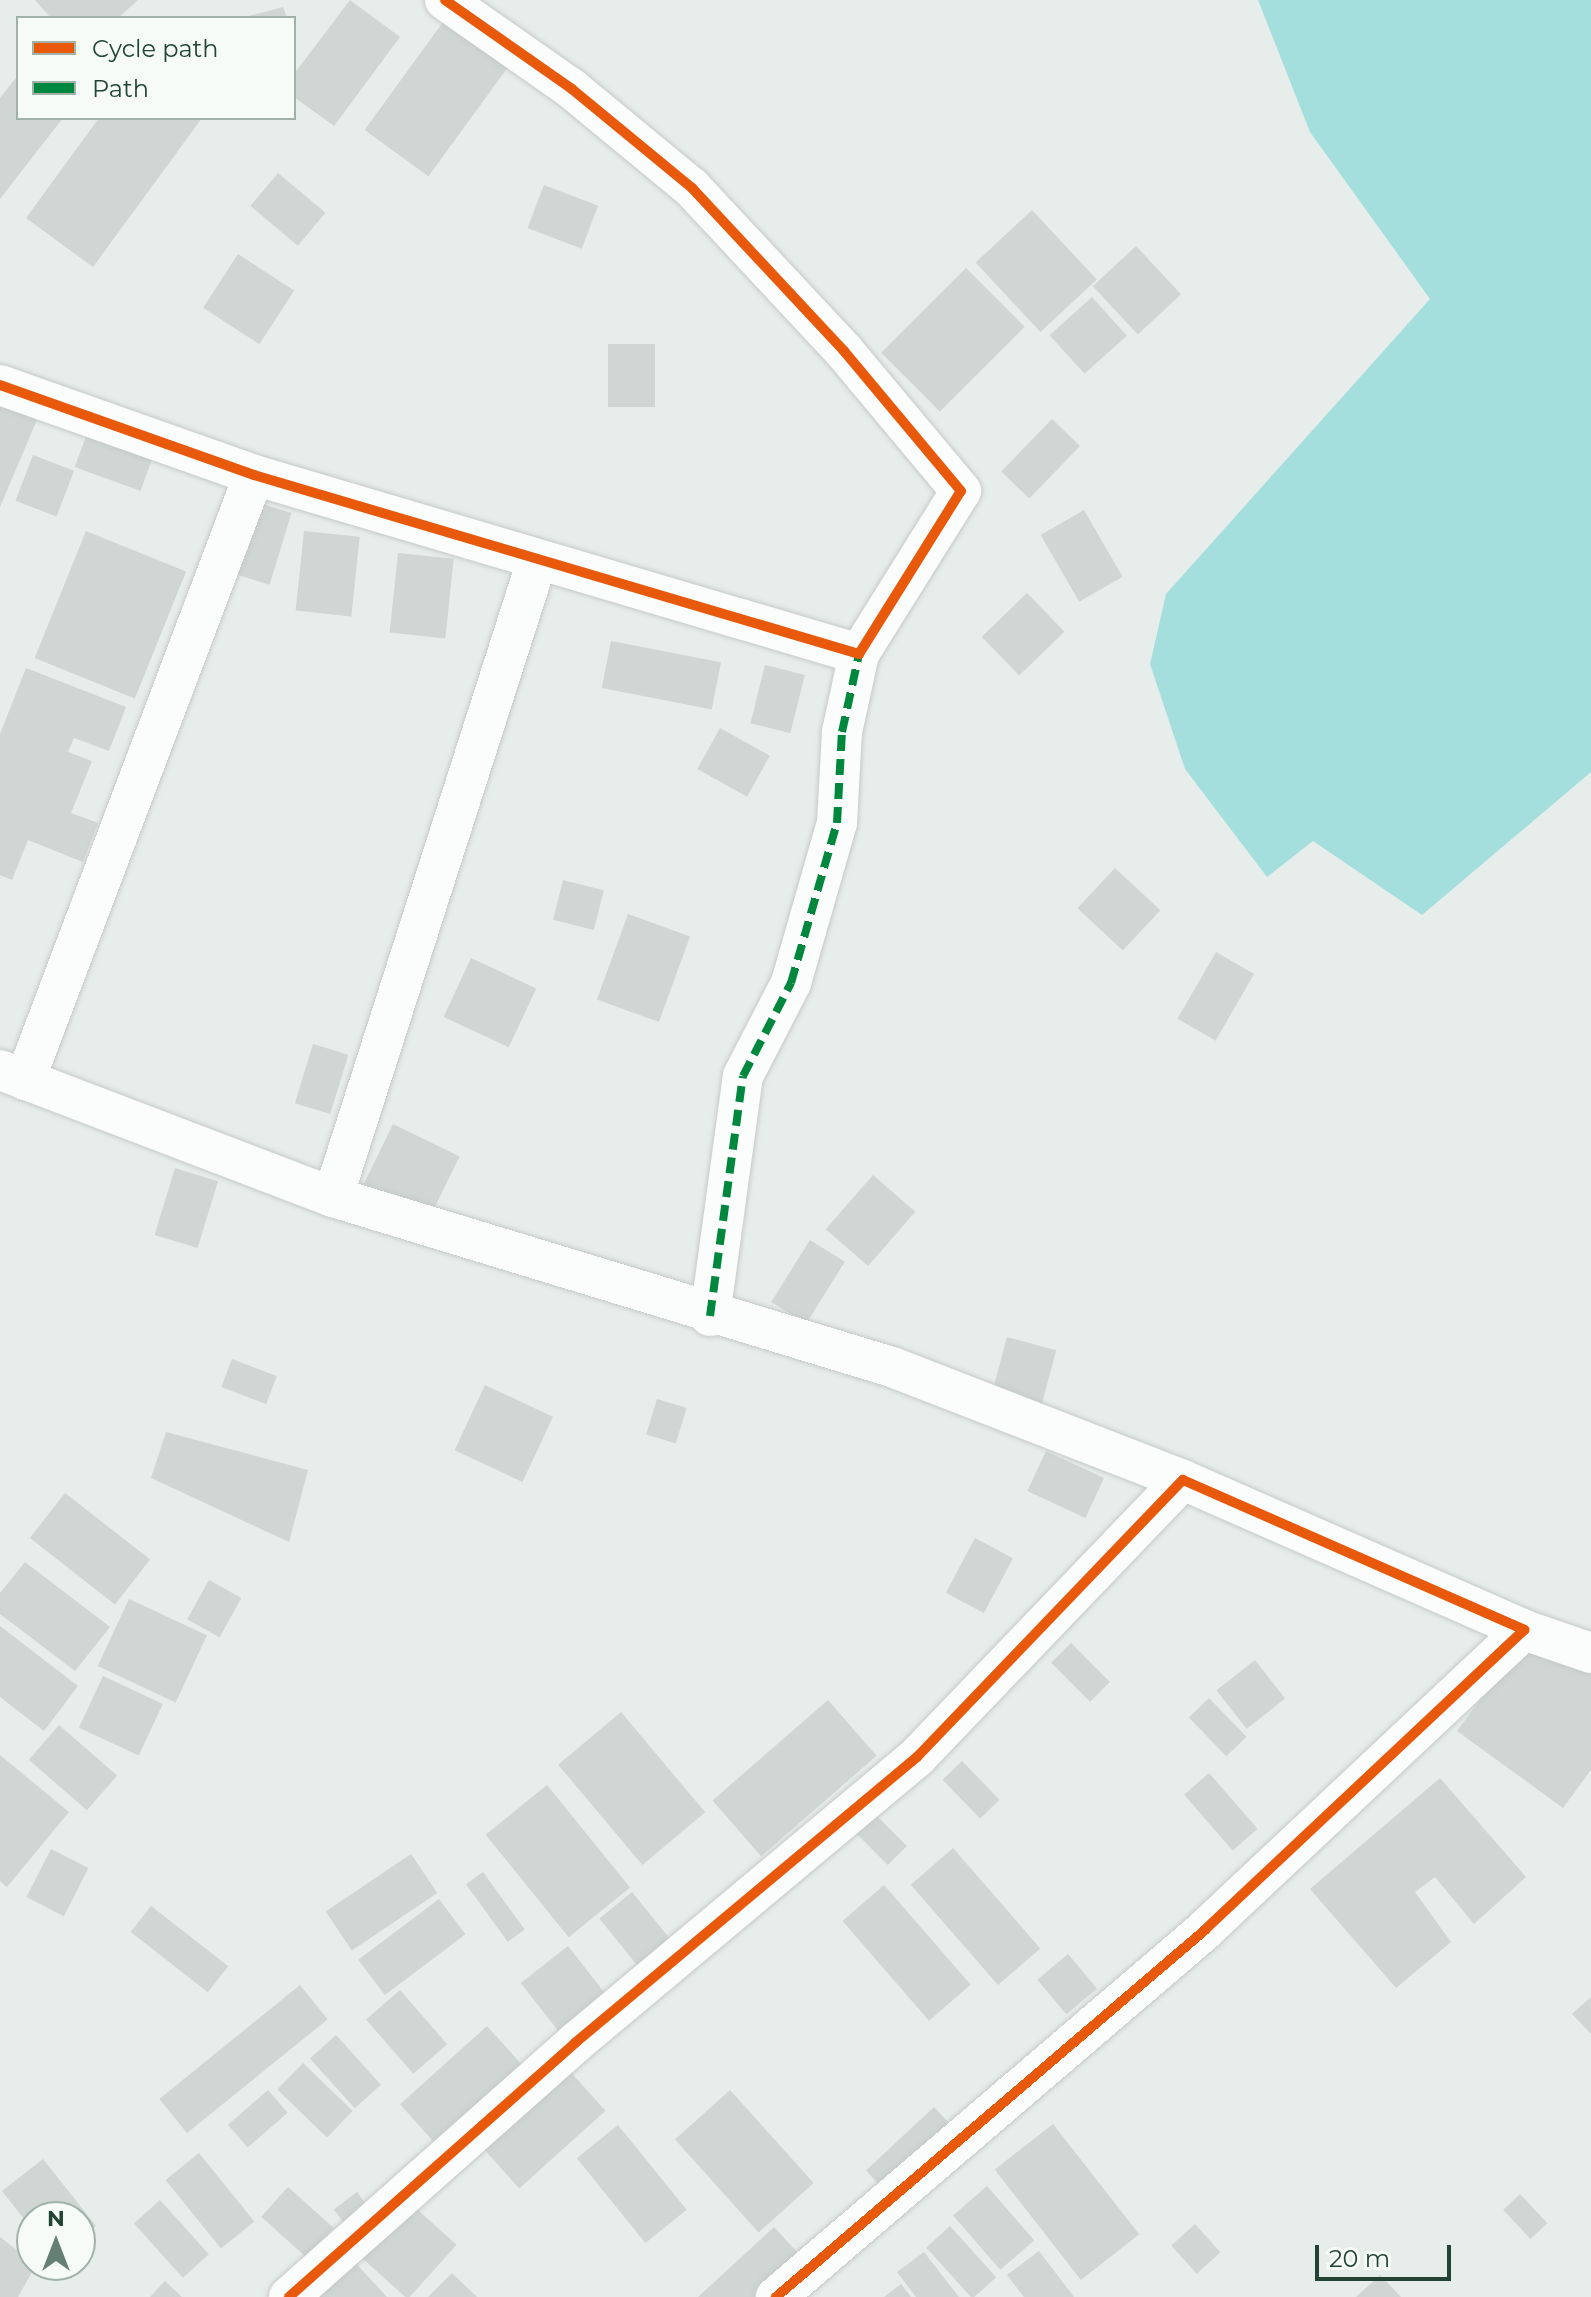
<!DOCTYPE html>
<style>
body{margin:0}
#map{position:relative;width:1591px;height:2297px;overflow:hidden;background:#e7edea;font-family:Montserrat,sans-serif}
div>[style]{position:absolute}
.water>*{inset:0;background:#a4dfde}
.building>*{inset:0;background:#cfd6d3;transform-origin:0 0}
.roads{filter:drop-shadow(0 0 2px #c4cac7) drop-shadow(0 0 2px #c4cac7)}
.minor>*{height:40px;margin:-20px;padding:0 20px;transform-origin:20px;border-radius:20px;background:#fbfcfc}
.quiet>*{height:8px;margin-top:-4px;transform-origin:0;background:repeating-linear-gradient(90deg,#00873e 0 16px,transparent 0 24px)}
.cycleway>*{height:10px;margin:-5px;padding:0 5px;transform-origin:5px;border-radius:5px;background:#e8590c}
span{translate:-50% -50%;white-space:nowrap;text-align:center;line-height:1.15;-webkit-text-stroke:6px #f6fbf8;paint-order:stroke}
.legend{position:absolute;left:16px;top:16px;width:280px;height:104px;box-sizing:border-box;background:#f6fbf8;border:2px solid #a1b2aa;margin:0;padding:10px 14px;list-style:none;font-size:24px;color:#214435}
.legend li{display:flex;align-items:center;gap:16px;height:40px}
.legend b{width:40px;border:2px solid #a1b2aa}
.north{position:absolute;left:16px;top:2201px;width:80px;height:80px;box-sizing:border-box;background:#f6fbf8;border:2px solid #a1b2aa;border-radius:50%;rotate:0deg;font-size:22px;font-weight:700;line-height:32px;text-align:center;color:#214435}
.north::after{content:'';display:block;margin:auto;width:28px;height:36px;background:#667f74;clip-path:polygon(50% 0,100% 100%,50% 72%,0 100%)}
.scale{position:absolute;left:1315px;top:2245px;width:136px;height:36px;box-sizing:border-box;border:4px solid #214435;border-top:0;padding-left:10px;font-size:24px;line-height:28px;white-space:nowrap;color:#214435;-webkit-text-stroke:6px #f6fbf8;paint-order:stroke}
</style>
<div id="map">
<div class="water">
<i style="clip-path:polygon(1258px 0,1591px 0,1591px 772px,1422px 915px,1313px 841px,1267px 877px,1185px 769px,1150px 664px,1166px 594px,1430px 299px,1310px 132px)"></i>
</div>
<div class="building">
<i style="clip-path:polygon(35px 0,138px 0,118px 18px,51px 18px)"></i>
<i style="clip-path:polygon(350px 0,400px 37px,334px 126px,294px 97px,294px 74px)"></i>
<i style="clip-path:polygon(283px 7px,287px 18px,245px 18px,245px 17px)"></i>
<i style="left:451px;top:11px;width:79px;height:147px;rotate:36deg"></i>
<i style="clip-path:polygon(18px 75px,18px 118px,63px 118px,0 199px,0 98px)"></i>
<i style="clip-path:polygon(99px 118px,202px 118px,93px 267px,26px 218px)"></i>
<i style="left:278px;top:173px;width:62px;height:43px;rotate:40deg"></i>
<i style="left:544px;top:185px;width:58px;height:46px;rotate:21deg"></i>
<i style="left:1032px;top:210px;width:95px;height:77px;rotate:47deg"></i>
<i style="left:1136px;top:246px;width:66px;height:59px;rotate:47deg"></i>
<i style="left:238px;top:254px;width:67px;height:64px;rotate:33deg"></i>
<i style="left:966px;top:268px;width:83px;height:120px;rotate:45deg"></i>
<i style="left:1092px;top:297px;width:52px;height:57px;rotate:48deg"></i>
<i style="left:608px;top:344px;width:47px;height:63px"></i>
<i style="clip-path:polygon(0 399px,39px 415px,0 507px)"></i>
<i style="left:1052px;top:419px;width:39px;height:73px;rotate:44deg"></i>
<i style="left:86px;top:436px;width:70px;height:33px;rotate:20deg"></i>
<i style="left:33px;top:455px;width:44px;height:49px;rotate:21deg"></i>
<i style="left:259px;top:503px;width:34px;height:75px;rotate:17deg"></i>
<i style="left:1084px;top:510px;width:77px;height:50px;rotate:60deg"></i>
<i style="left:86px;top:531px;width:108px;height:137px;rotate:22deg"></i>
<i style="left:304px;top:531px;width:56px;height:80px;rotate:6deg"></i>
<i style="left:398px;top:553px;width:56px;height:80px;rotate:6deg"></i>
<i style="left:1027px;top:593px;width:54px;height:63px;rotate:46deg"></i>
<i style="left:611px;top:641px;width:112px;height:48px;rotate:11deg"></i>
<i style="left:765px;top:665px;width:41px;height:60px;rotate:14deg"></i>
<i style="clip-path:polygon(26px 668px,126px 707px,109px 751px,74px 738px,68px 752px,92px 761px,71px 813px,98px 823px,83px 862px,28px 840px,12px 880px,0 875px,0 734px)"></i>
<i style="left:720px;top:728px;width:57px;height:47px;rotate:29deg"></i>
<i style="left:1115px;top:868px;width:62px;height:55px;rotate:43deg"></i>
<i style="left:563px;top:880px;width:42px;height:41px;rotate:14deg"></i>
<i style="left:628px;top:914px;width:66px;height:91px;rotate:20deg"></i>
<i style="left:1216px;top:952px;width:44px;height:77px;rotate:30deg"></i>
<i style="left:471px;top:958px;width:72px;height:65px;rotate:25deg"></i>
<i style="left:313px;top:1044px;width:37px;height:62px;rotate:17deg"></i>
<i style="left:393px;top:1124px;width:74px;height:70px;rotate:26deg"></i>
<i style="left:175px;top:1168px;width:45px;height:70px;rotate:17deg"></i>
<i style="left:873px;top:1175px;width:56px;height:72px;rotate:41deg"></i>
<i style="left:810px;top:1240px;width:41px;height:73px;rotate:32deg"></i>
<i style="left:1007px;top:1337px;width:51px;height:57px;rotate:15deg"></i>
<i style="left:232px;top:1359px;width:48px;height:30px;rotate:21deg"></i>
<i style="left:485px;top:1385px;width:75px;height:72px;rotate:25deg"></i>
<i style="left:657px;top:1399px;width:31px;height:37px;rotate:17deg"></i>
<i style="clip-path:polygon(166px 1432px,308px 1470px,289px 1542px,151px 1478px)"></i>
<i style="left:1046px;top:1451px;width:64px;height:44px;rotate:25deg"></i>
<i style="left:65px;top:1493px;width:108px;height:57px;rotate:38deg"></i>
<i style="left:975px;top:1538px;width:43px;height:62px;rotate:28deg"></i>
<i style="clip-path:polygon(25px 1562px,110px 1627px,75px 1671px,0 1614px,0 1593px)"></i>
<i style="left:209px;top:1580px;width:37px;height:45px;rotate:29deg"></i>
<i style="left:129px;top:1599px;width:86px;height:74px;rotate:25deg"></i>
<i style="clip-path:polygon(0 1626px,78px 1686px,44px 1731px,0 1697px)"></i>
<i style="clip-path:polygon(1535px 1626px,1591px 1667px,1591px 1770px,1563px 1808px,1457px 1731px)"></i>
<i style="left:1071px;top:1643px;width:55px;height:28px;rotate:45deg"></i>
<i style="left:1255px;top:1660px;width:49px;height:49px;rotate:52deg"></i>
<i style="left:103px;top:1676px;width:66px;height:57px;rotate:25deg"></i>
<i style="left:1209px;top:1698px;width:54px;height:28px;rotate:46deg"></i>
<i style="left:828px;top:1700px;width:74px;height:153px;rotate:49deg"></i>
<i style="left:621px;top:1712px;width:131px;height:82px;rotate:50deg"></i>
<i style="left:59px;top:1725px;width:77px;height:46px;rotate:41deg"></i>
<i style="clip-path:polygon(0 1755px,69px 1812px,7px 1887px,0 1881px)"></i>
<i style="left:962px;top:1761px;width:54px;height:27px;rotate:46deg"></i>
<i style="left:1209px;top:1773px;width:74px;height:33px;rotate:49deg"></i>
<i style="clip-path:polygon(1440px 1778px,1526px 1877px,1474px 1924px,1435px 1877px,1415px 1892px,1451px 1942px,1396px 1988px,1310px 1889px)"></i>
<i style="left:547px;top:1785px;width:132px;height:79px;rotate:51deg"></i>
<i style="left:868px;top:1807px;width:55px;height:27px;rotate:45deg"></i>
<i style="left:953px;top:1848px;width:133px;height:56px;rotate:49deg"></i>
<i style="left:51px;top:1849px;width:42px;height:54px;rotate:27deg"></i>
<i style="left:411px;top:1854px;width:47px;height:103px;rotate:56deg"></i>
<i style="left:483px;top:1872px;width:71px;height:21px;rotate:54deg"></i>
<i style="left:884px;top:1885px;width:132px;height:55px;rotate:49deg"></i>
<i style="left:632px;top:1892px;width:63px;height:42px;rotate:51deg"></i>
<i style="left:439px;top:1899px;width:44px;height:101px;rotate:53deg"></i>
<i style="left:151px;top:1906px;width:98px;height:33px;rotate:38deg"></i>
<i style="left:568px;top:1946px;width:62px;height:60px;rotate:52deg"></i>
<i style="left:1068px;top:1954px;width:45px;height:40px;rotate:50deg"></i>
<i style="left:300px;top:1985px;width:44px;height:181px;rotate:51deg"></i>
<i style="left:400px;top:1990px;width:72px;height:45px;rotate:49deg"></i>
<i style="clip-path:polygon(1591px 1997px,1591px 2034px,1572px 2014px)"></i>
<i style="left:487px;top:2026px;width:60px;height:117px;rotate:48deg"></i>
<i style="left:336px;top:2035px;width:67px;height:35px;rotate:48deg"></i>
<i style="left:303px;top:2063px;width:69px;height:37px;rotate:44deg"></i>
<i style="left:566px;top:2067px;width:59px;height:116px;rotate:48deg"></i>
<i style="left:268px;top:2090px;width:30px;height:53px;rotate:49deg"></i>
<i style="left:730px;top:2090px;width:125px;height:74px;rotate:48deg"></i>
<i style="left:934px;top:2107px;width:33px;height:93px;rotate:47deg"></i>
<i style="left:1053px;top:2124px;width:140px;height:74px;rotate:52deg"></i>
<i style="left:618px;top:2125px;width:109px;height:53px;rotate:51deg"></i>
<i style="left:199px;top:2153px;width:88px;height:43px;rotate:51deg"></i>
<i style="clip-path:polygon(43px 2159px,96px 2226px,80px 2239px,80px 2217px,32px 2217px,32px 2229px,2px 2191px)"></i>
<i style="left:987px;top:2186px;width:72px;height:45px;rotate:49deg"></i>
<i style="left:288px;top:2187px;width:61px;height:40px;rotate:42deg"></i>
<i style="left:357px;top:2192px;width:25px;height:29px;rotate:53deg"></i>
<i style="left:1520px;top:2194px;width:40px;height:23px;rotate:47deg"></i>
<i style="left:160px;top:2200px;width:73px;height:35px;rotate:48deg"></i>
<i style="left:409px;top:2202px;width:64px;height:73px;rotate:42deg"></i>
<i style="left:1195px;top:2224px;width:38px;height:32px;rotate:48deg"></i>
<i style="left:950px;top:2226px;width:69px;height:32px;rotate:48deg"></i>
<i style="clip-path:polygon(774px 2227px,814px 2270px,784px 2297px,698px 2297px)"></i>
<i style="clip-path:polygon(0 2237px,36px 2265px,18px 2297px,0 2297px)"></i>
<i style="clip-path:polygon(1039px 2251px,1074px 2297px,1024px 2297px,1007px 2275px)"></i>
<i style="clip-path:polygon(924px 2252px,959px 2297px,916px 2297px,897px 2272px)"></i>
<i style="clip-path:polygon(349px 2256px,387px 2297px,306px 2297px)"></i>
<i style="clip-path:polygon(452px 2273px,477px 2297px,428px 2297px)"></i>
<i style="clip-path:polygon(1380px 2275px,1401px 2297px,1356px 2297px)"></i>
<i style="clip-path:polygon(165px 2281px,182px 2297px,150px 2297px)"></i>
<i style="clip-path:polygon(901px 2284px,911px 2297px,884px 2297px)"></i>
</div>
<div class="roads">
<div class="minor">
<i style="left:0;top:385px;width:269px;rotate:19.5deg"></i>
<i style="left:254px;top:475px;width:631px;rotate:16.48deg"></i>
<i style="left:859px;top:654px;width:192px;rotate:-58deg"></i>
<i style="left:961px;top:491px;width:182px;rotate:-129.9deg"></i>
<i style="left:844px;top:351px;width:223px;rotate:-133deg"></i>
<i style="left:692px;top:188px;width:156px;rotate:-140.5deg"></i>
<i style="left:572px;top:89px;width:155px;rotate:-145deg"></i>
<i style="left:0;top:1070px;width:356px;rotate:20.9deg"></i>
<i style="left:333px;top:1197px;width:584px;rotate:16.92deg"></i>
<i style="left:892px;top:1367px;width:312px;rotate:21.2deg"></i>
<i style="left:25px;top:1080px;width:647px;rotate:-69.27deg"></i>
<i style="left:333px;top:1197px;width:668px;rotate:-72.22deg"></i>
<i style="left:710px;top:1316px;width:242px;rotate:-82.2deg"></i>
<i style="left:743px;top:1076px;width:105px;rotate:-62.7deg"></i>
<i style="left:791px;top:983px;width:166px;rotate:-74deg"></i>
<i style="left:837px;top:823px;width:91px;rotate:-86.9deg"></i>
<i style="left:842px;top:732px;width:80px;rotate:-77.7deg"></i>
<i style="left:1524px;top:1630px;width:71px;rotate:18.9deg"></i>
<i style="left:289px;top:2297px;width:383px;rotate:-41.6deg"></i>
<i style="left:575px;top:2043px;width:446px;rotate:-39.9deg"></i>
<i style="left:917px;top:1757px;width:384px;rotate:-46.2deg"></i>
<i style="left:1183px;top:1480px;width:373px;rotate:23.7deg"></i>
<i style="left:1524px;top:1630px;width:438px;rotate:136.8deg"></i>
<i style="left:1205px;top:1930px;width:565px;rotate:139.45deg"></i>
</div>
</div>
<div class="quiet">
<i style="left:710px;top:1316px;width:242px;rotate:-82.2deg"></i>
<i style="left:743px;top:1076px;width:105px;rotate:-62.7deg"></i>
<i style="left:791px;top:983px;width:166px;rotate:-74deg"></i>
<i style="left:837px;top:823px;width:91px;rotate:-86.9deg"></i>
<i style="left:842px;top:732px;width:80px;rotate:-77.7deg"></i>
</div>
<div class="cycleway">
<i style="left:0;top:385px;width:269px;rotate:19.5deg"></i>
<i style="left:254px;top:475px;width:631px;rotate:16.48deg"></i>
<i style="left:859px;top:654px;width:192px;rotate:-58deg"></i>
<i style="left:961px;top:491px;width:182px;rotate:-129.9deg"></i>
<i style="left:844px;top:351px;width:223px;rotate:-133deg"></i>
<i style="left:692px;top:188px;width:156px;rotate:-140.5deg"></i>
<i style="left:572px;top:89px;width:155px;rotate:-145deg"></i>
<i style="left:289px;top:2297px;width:383px;rotate:-41.6deg"></i>
<i style="left:575px;top:2043px;width:446px;rotate:-39.9deg"></i>
<i style="left:917px;top:1757px;width:384px;rotate:-46.2deg"></i>
<i style="left:1183px;top:1480px;width:373px;rotate:23.7deg"></i>
<i style="left:1524px;top:1630px;width:438px;rotate:136.8deg"></i>
<i style="left:1205px;top:1930px;width:565px;rotate:139.45deg"></i>
</div>
<ul class="legend">
<li><b style="height:10px;background:#e8590c"></b>Cycle path</li>
<li><b style="height:10px;background:#00873e"></b>Path</li>
</ul>
<div class="north">N</div>
<div class="scale">20 m</div>
</div>
